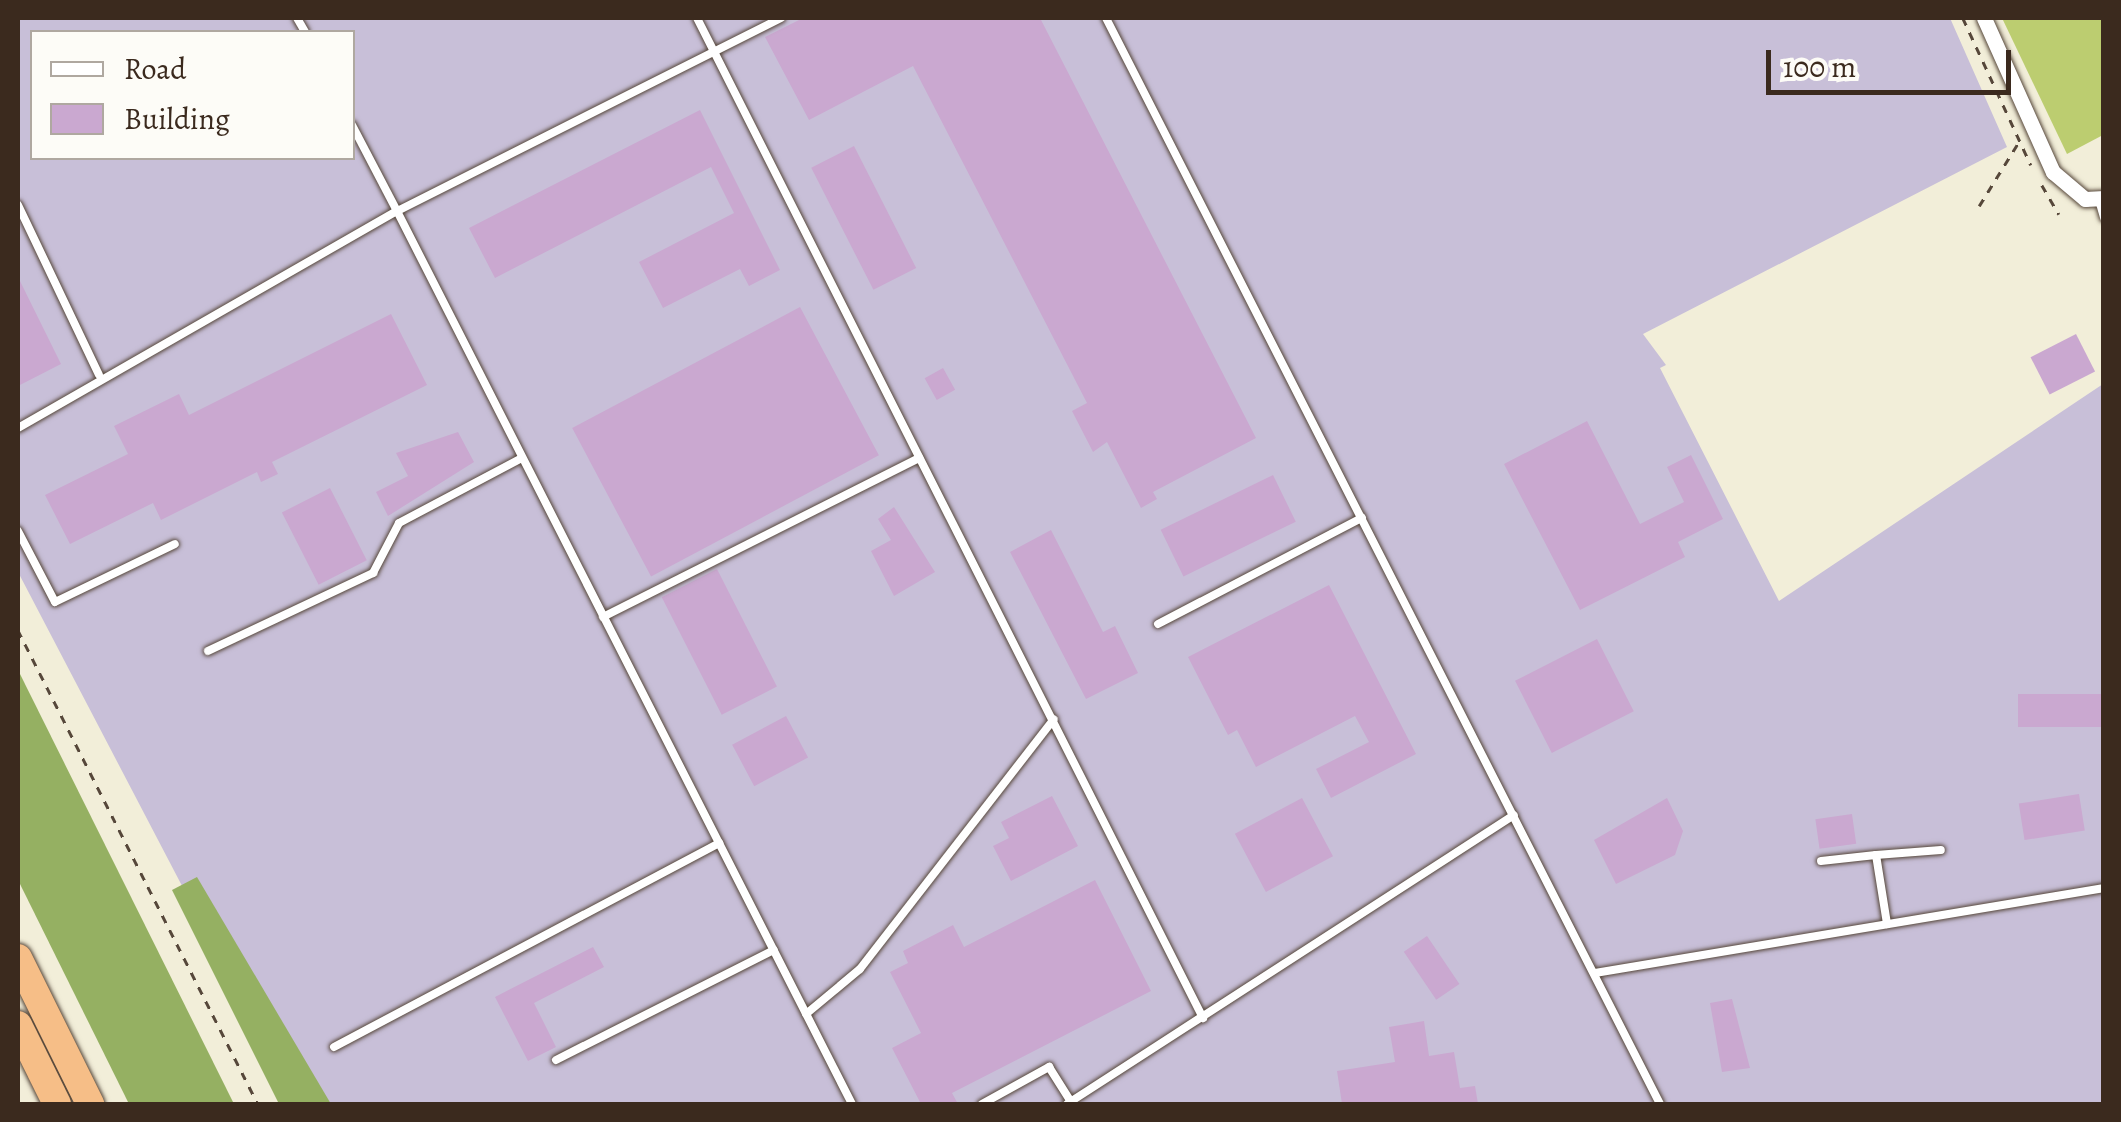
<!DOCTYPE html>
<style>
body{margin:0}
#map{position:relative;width:2121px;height:1122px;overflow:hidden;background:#f2eed9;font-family:Alegreya,serif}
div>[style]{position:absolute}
.industrial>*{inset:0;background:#c8bfd8}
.green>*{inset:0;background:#bccd70}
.forest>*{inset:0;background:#95b062}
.building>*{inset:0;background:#caa8d0;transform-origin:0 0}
.path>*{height:2.5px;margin-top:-1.25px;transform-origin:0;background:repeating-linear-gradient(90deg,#56473a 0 8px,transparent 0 16px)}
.roads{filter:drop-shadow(0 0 2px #56473a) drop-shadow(0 0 2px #56473a)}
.service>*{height:8px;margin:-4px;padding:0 4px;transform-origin:4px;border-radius:4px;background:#fff}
.minor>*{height:15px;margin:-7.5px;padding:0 7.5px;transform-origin:7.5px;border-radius:7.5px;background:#fff}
.motorway>*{height:28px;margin:-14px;padding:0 14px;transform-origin:14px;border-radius:14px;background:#f6be87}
span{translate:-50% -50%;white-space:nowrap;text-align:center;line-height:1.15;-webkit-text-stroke:8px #fdfcf7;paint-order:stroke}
.frame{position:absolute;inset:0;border:20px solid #3b2a1e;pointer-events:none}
.legend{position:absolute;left:30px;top:30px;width:325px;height:130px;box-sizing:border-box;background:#fdfcf7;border:2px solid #afa8a0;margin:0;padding:12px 18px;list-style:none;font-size:30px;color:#3b2a1e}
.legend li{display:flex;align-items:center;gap:20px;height:50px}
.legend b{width:50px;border:2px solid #afa8a0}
.scale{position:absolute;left:1766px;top:50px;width:245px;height:45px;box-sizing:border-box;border:5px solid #3b2a1e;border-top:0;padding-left:12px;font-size:30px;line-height:35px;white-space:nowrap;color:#3b2a1e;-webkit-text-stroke:8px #fdfcf7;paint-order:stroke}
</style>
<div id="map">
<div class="industrial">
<i style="clip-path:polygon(evenodd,18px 18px,1950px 18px,2007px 147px,1643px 334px,1666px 365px,1660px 368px,1779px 601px,2103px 384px,2103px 1104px,296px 1104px,18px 572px,18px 18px,32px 32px,352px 32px,352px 158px,32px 158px,32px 32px)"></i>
</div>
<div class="green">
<i style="clip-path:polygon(2002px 18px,2103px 18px,2103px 135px,2067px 154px)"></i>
</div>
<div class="forest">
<i style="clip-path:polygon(18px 670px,234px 1104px,129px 1104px,18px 880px)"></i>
<i style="clip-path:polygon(197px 877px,331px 1104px,279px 1104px,172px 890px)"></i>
</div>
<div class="building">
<i style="clip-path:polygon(803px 18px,1040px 18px,1256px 438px,1153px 492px,1157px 499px,1141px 508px,1107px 442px,1093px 452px,1072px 411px,1087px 403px,913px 66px,809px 120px,765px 37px)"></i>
<i style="clip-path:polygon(700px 110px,780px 270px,749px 286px,740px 269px,663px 308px,639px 262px,734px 213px,711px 167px,495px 278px,469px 228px)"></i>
<i style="left:854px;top:146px;width:137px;height:48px;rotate:63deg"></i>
<i style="clip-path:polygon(18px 277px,61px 364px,18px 386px)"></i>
<i style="left:800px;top:307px;width:168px;height:258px;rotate:62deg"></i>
<i style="clip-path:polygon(391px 314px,427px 385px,272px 462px,278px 474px,261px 482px,257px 472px,161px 520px,153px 503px,70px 544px,45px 495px,128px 454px,114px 426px,179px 394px,189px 415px)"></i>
<i style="left:2076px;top:334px;width:42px;height:51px;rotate:63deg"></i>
<i style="left:943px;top:368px;width:25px;height:21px;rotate:61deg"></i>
<i style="clip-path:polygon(1587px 421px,1640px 524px,1684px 502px,1667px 467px,1691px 455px,1723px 519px,1678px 542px,1685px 557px,1580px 610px,1504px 464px)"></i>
<i style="clip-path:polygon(458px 432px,474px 462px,388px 516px,376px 492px,408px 476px,396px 453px)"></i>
<i style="left:1273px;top:475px;width:52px;height:125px;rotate:64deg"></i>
<i style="left:330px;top:488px;width:81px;height:54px;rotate:63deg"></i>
<i style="clip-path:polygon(894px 507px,935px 572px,894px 596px,871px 551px,891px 540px,878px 519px)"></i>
<i style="clip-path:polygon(1051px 530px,1103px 632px,1115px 626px,1138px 673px,1086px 699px,1010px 552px)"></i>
<i style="left:717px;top:569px;width:132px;height:62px;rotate:63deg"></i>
<i style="clip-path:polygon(1329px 585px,1416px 754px,1331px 798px,1316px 769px,1369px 742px,1355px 716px,1256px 767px,1237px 730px,1228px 735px,1188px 657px)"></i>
<i style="left:1597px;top:639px;width:81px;height:92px;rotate:63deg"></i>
<i style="left:2104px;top:694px;width:33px;height:86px;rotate:90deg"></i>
<i style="left:786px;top:716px;width:47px;height:61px;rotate:62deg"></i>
<i style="left:2079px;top:794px;width:37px;height:61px;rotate:81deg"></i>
<i style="clip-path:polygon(1052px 796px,1078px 846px,1011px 881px,993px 846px,1009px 838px,1001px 822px)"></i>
<i style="left:1302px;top:798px;width:66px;height:76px;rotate:62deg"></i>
<i style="clip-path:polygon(1667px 798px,1683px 831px,1675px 855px,1616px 884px,1594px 840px)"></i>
<i style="left:1852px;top:814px;width:30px;height:37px;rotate:82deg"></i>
<i style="clip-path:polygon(1095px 880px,1151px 991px,952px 1093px,958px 1104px,921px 1104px,892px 1048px,921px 1033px,890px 972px,908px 963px,903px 951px,953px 925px,964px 947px)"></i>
<i style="left:1427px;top:936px;width:58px;height:28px;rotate:56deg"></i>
<i style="clip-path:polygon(593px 947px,604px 967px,534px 1003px,556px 1047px,528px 1061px,495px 997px)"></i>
<i style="clip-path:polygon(1732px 999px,1750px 1068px,1722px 1072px,1710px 1003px)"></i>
<i style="clip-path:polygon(1424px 1021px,1429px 1056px,1454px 1052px,1460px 1088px,1475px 1086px,1478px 1104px,1342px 1104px,1337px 1071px,1395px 1062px,1389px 1027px)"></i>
</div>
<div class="path">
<i style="left:1963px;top:18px;width:162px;rotate:65.2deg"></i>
<i style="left:2042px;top:185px;width:34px;rotate:60deg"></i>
<i style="left:1979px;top:206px;width:74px;rotate:-58.2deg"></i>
<i style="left:18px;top:630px;width:531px;rotate:63.15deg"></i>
</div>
<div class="roads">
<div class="service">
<i style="left:297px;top:18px;width:16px;rotate:60deg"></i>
<i style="left:697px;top:18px;width:1121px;rotate:63.16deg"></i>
<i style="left:781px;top:18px;width:430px;rotate:153.3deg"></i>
<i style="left:397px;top:211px;width:1002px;rotate:63deg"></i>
<i style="left:1106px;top:18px;width:1219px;rotate:62.97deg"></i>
<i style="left:2099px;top:200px;width:18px;rotate:74deg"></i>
<i style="left:18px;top:205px;width:188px;rotate:64.5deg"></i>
<i style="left:18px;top:428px;width:437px;rotate:-29.8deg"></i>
<i style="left:397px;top:211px;width:97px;rotate:-117.6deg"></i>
<i style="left:18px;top:531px;width:80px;rotate:62.5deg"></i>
<i style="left:55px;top:602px;width:133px;rotate:-25.8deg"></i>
<i style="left:603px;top:617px;width:354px;rotate:-26.7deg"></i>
<i style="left:1158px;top:624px;width:230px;rotate:-27.5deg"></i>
<i style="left:208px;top:651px;width:183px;rotate:-25.3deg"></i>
<i style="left:373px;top:573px;width:56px;rotate:-62.5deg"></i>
<i style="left:399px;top:523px;width:139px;rotate:-27.9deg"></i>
<i style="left:1876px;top:855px;width:65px;rotate:-4.4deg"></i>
<i style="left:1821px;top:861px;width:55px;rotate:-6.2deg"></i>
<i style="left:1876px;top:855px;width:70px;rotate:80.9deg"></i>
<i style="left:1595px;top:973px;width:516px;rotate:-9.48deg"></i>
<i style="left:806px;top:1014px;width:70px;rotate:-39.8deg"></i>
<i style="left:860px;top:969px;width:316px;rotate:-52.2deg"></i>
<i style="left:334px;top:1047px;width:436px;rotate:-27.9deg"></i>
<i style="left:556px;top:1060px;width:244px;rotate:-26.8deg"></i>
<i style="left:982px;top:1104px;width:77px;rotate:-28.9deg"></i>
<i style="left:1049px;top:1067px;width:41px;rotate:57.8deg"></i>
<i style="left:1067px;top:1104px;width:532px;rotate:-32.88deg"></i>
</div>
<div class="minor">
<i style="left:1984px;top:18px;width:169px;rotate:65.9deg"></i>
<i style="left:2053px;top:172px;width:42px;rotate:40.2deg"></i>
<i style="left:2085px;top:199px;width:19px;rotate:-3deg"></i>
</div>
<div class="motorway">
<i style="left:18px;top:958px;width:163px;rotate:63.7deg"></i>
<i style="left:18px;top:1025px;width:88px;rotate:63.7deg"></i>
</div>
</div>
<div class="frame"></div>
<ul class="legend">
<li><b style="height:12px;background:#fff"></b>Road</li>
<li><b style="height:28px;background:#caa8d0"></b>Building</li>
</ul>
<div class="scale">100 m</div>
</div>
